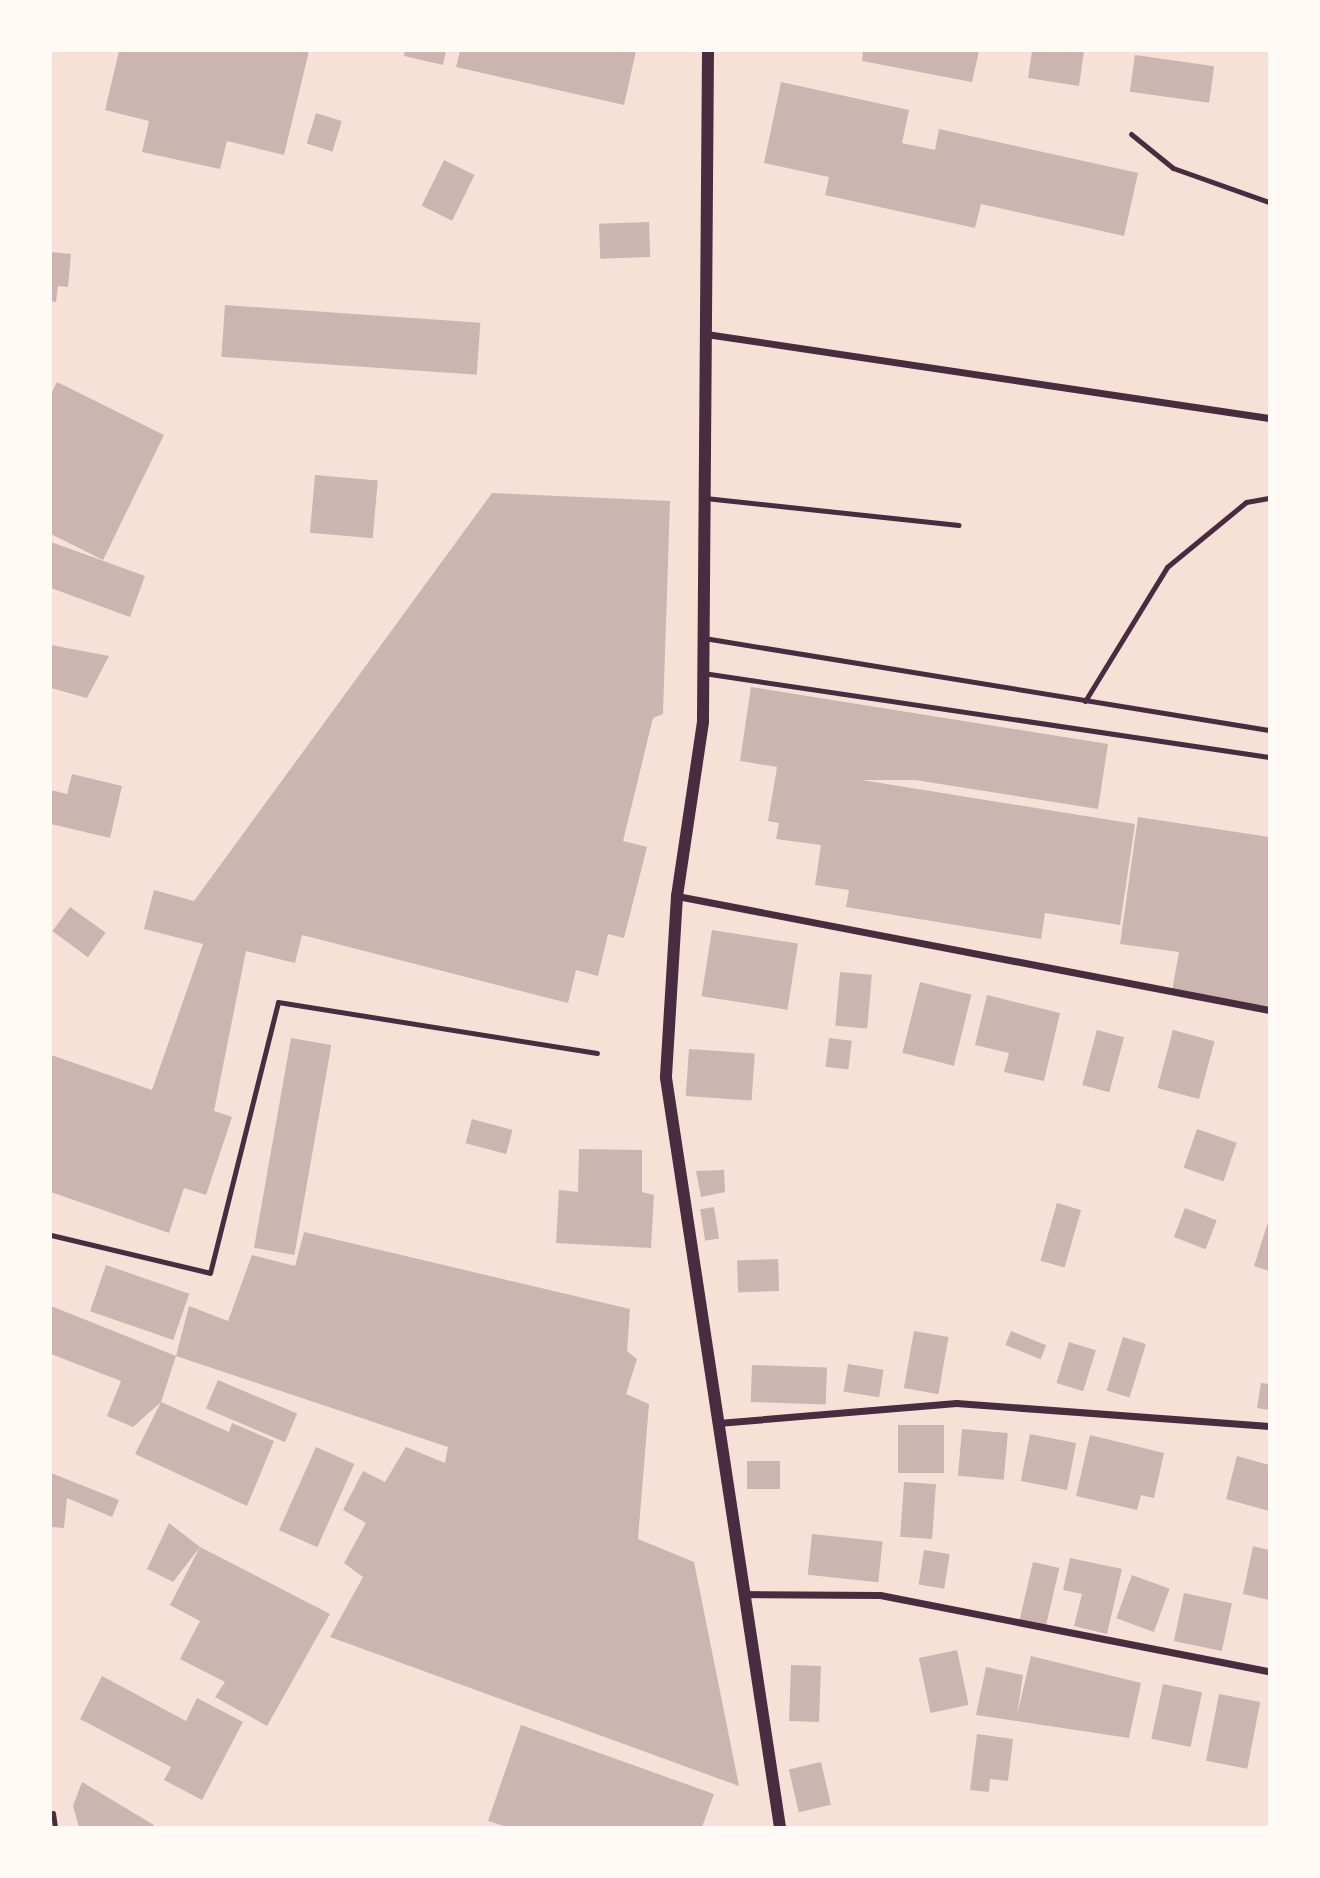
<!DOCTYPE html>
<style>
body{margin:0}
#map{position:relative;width:1320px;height:1878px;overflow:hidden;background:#f7e1d7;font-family:"Public Sans",sans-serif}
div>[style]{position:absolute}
.building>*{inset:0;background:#ccb4b1;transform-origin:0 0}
.service>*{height:5px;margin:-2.5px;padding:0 2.5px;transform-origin:2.5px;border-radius:2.5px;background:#4a2c40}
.minor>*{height:7px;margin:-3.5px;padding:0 3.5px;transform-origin:3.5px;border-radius:3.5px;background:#4a2c40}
.tertiary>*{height:12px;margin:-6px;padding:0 6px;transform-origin:6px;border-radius:6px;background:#4a2c40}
span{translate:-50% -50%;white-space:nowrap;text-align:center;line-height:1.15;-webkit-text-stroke:5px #fffaf5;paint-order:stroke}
.frame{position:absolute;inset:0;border:52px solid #fffaf5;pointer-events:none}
</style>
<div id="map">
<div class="building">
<i style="clip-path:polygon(119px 51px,309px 51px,284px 155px,227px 141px,220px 169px,142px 152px,149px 121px,105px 110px)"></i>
<i style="clip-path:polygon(405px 51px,446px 51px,443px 65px,404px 56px)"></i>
<i style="clip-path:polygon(460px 51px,636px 51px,624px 105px,456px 67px)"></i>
<i style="clip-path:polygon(863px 51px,979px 51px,972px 82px,862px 61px)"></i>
<i style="clip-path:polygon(1032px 51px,1084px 51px,1079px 86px,1028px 78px)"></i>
<i style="left:1135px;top:55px;width:80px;height:37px;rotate:8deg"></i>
<i style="clip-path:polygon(781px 82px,909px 110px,902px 143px,935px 150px,939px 129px,1138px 173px,1124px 236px,981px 204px,975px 228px,825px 195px,829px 177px,764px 163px)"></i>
<i style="left:316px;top:113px;width:27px;height:32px;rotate:17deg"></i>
<i style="left:444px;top:160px;width:34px;height:51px;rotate:26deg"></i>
<i style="left:649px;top:222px;width:35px;height:50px;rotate:88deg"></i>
<i style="clip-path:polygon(51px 252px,71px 254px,68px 287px,58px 286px,56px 302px,51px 301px)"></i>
<i style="left:225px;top:305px;width:256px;height:52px;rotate:4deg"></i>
<i style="clip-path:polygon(57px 382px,164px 435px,103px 560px,51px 534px,51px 394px)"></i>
<i style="left:315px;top:475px;width:63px;height:58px;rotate:5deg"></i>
<i style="clip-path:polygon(492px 493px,670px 501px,663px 714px,653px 718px,623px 841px,647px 847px,624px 938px,608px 934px,598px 976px,576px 970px,568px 1003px,302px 935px,295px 963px,246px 951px,214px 1111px,232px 1117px,206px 1195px,184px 1188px,169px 1233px,51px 1192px,51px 1055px,152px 1090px,203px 944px,144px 929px,154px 890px,194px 901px)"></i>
<i style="clip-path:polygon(51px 542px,145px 576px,130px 617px,51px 588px)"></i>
<i style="clip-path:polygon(51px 645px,109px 656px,87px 698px,51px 688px)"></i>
<i style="clip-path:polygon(751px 687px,1108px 744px,1098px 809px,915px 780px,862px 780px,1135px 824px,1120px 925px,1045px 913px,1041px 939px,846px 907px,849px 890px,815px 885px,821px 845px,776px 839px,779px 823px,768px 821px,777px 767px,740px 761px)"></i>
<i style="clip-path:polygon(72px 774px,122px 786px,110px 838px,51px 824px,51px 790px,67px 794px)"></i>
<i style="clip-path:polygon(1138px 817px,1269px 837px,1269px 1009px,1172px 991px,1179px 952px,1120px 944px)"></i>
<i style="left:70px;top:907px;width:44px;height:30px;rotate:36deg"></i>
<i style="left:712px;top:930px;width:87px;height:67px;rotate:9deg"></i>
<i style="left:840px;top:972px;width:32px;height:54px;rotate:5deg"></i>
<i style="left:920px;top:982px;width:53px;height:73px;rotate:14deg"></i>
<i style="clip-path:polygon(987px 995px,1060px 1013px,1044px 1081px,1004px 1072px,1009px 1053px,975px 1045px)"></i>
<i style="left:1097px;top:1030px;width:28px;height:57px;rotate:15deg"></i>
<i style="left:1173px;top:1030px;width:43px;height:60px;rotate:15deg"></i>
<i style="left:291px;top:1038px;width:41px;height:213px;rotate:10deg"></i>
<i style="left:829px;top:1038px;width:23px;height:29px;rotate:7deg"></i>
<i style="left:689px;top:1049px;width:66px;height:47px;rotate:4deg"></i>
<i style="left:472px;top:1119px;width:42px;height:25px;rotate:15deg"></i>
<i style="left:1197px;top:1129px;width:42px;height:41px;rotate:19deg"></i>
<i style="clip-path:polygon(579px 1149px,642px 1150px,642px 1192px,654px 1195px,651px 1248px,556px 1243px,559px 1190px,578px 1192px)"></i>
<i style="clip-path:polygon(724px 1170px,725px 1192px,701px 1197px,696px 1171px)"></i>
<i style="left:1057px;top:1203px;width:25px;height:60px;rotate:16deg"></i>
<i style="left:714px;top:1207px;width:32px;height:14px;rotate:81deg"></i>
<i style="left:1185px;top:1208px;width:34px;height:31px;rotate:21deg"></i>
<i style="clip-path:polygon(1269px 1219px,1269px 1271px,1254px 1266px)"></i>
<i style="clip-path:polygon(304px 1232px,630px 1309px,627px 1351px,637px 1359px,626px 1394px,649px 1404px,638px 1539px,694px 1562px,739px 1786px,330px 1637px,363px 1577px,344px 1563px,366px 1523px,343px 1510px,363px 1471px,385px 1482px,406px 1447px,445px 1463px,448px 1447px,176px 1356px,161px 1402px,133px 1427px,107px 1416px,121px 1381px,51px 1354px,51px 1306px,176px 1356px,189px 1306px,228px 1321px,252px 1255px,295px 1266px)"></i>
<i style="left:778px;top:1259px;width:32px;height:41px;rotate:88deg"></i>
<i style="left:106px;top:1265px;width:88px;height:49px;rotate:19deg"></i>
<i style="left:914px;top:1331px;width:35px;height:58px;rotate:10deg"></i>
<i style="left:1011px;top:1331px;width:38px;height:15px;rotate:22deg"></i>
<i style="left:1123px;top:1337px;width:24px;height:56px;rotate:17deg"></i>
<i style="left:1069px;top:1342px;width:28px;height:43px;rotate:17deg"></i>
<i style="left:848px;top:1364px;width:36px;height:28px;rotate:9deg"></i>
<i style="left:752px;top:1365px;width:75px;height:37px;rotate:2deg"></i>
<i style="left:218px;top:1380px;width:86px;height:31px;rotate:23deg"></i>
<i style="clip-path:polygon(1261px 1383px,1269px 1384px,1269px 1410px,1257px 1408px)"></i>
<i style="clip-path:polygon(161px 1402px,229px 1432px,232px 1423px,274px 1441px,247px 1506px,135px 1454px)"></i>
<i style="left:898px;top:1425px;width:46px;height:48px"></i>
<i style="left:962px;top:1429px;width:46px;height:47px;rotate:5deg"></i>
<i style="left:1030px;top:1434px;width:47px;height:48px;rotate:11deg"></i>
<i style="clip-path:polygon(1090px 1435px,1164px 1453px,1154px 1498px,1141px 1495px,1137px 1510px,1076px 1496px)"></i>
<i style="left:316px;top:1447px;width:42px;height:91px;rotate:24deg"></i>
<i style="clip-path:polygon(1237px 1456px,1269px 1465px,1269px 1511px,1226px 1499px)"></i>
<i style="left:747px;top:1461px;width:33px;height:28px"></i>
<i style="clip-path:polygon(51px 1473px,119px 1500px,112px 1517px,67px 1498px,64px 1528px,51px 1527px)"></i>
<i style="left:904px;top:1482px;width:32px;height:55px;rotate:4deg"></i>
<i style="clip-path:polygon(169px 1523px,200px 1547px,173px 1582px,147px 1569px)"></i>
<i style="left:812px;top:1534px;width:71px;height:41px;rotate:6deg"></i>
<i style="clip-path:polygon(1253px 1546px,1269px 1550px,1269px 1600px,1243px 1594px)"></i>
<i style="clip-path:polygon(200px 1547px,330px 1614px,267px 1726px,215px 1697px,225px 1682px,180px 1659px,200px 1621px,170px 1605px)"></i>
<i style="left:924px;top:1550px;width:26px;height:35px;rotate:9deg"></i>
<i style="clip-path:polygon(1070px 1558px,1122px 1569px,1107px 1634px,1074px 1626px,1082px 1594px,1063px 1590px)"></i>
<i style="left:1033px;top:1562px;width:27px;height:59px;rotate:13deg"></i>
<i style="left:1132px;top:1575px;width:40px;height:46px;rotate:20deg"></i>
<i style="left:1184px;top:1593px;width:49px;height:49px;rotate:12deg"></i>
<i style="left:957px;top:1650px;width:56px;height:39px;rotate:78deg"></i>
<i style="clip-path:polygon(1031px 1656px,1141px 1683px,1129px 1738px,976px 1715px,986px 1667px,1023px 1675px,1017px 1715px)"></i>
<i style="left:791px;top:1665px;width:30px;height:56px;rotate:2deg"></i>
<i style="clip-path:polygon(102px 1676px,186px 1721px,197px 1698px,243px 1722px,202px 1800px,164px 1780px,171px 1767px,80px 1719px)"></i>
<i style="left:1163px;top:1684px;width:40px;height:56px;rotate:12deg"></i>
<i style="left:1219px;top:1694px;width:42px;height:68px;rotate:11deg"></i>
<i style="clip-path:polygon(521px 1725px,714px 1794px,702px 1827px,507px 1827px,488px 1821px)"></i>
<i style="clip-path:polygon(977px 1734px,1013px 1739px,1008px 1781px,990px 1779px,989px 1792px,970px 1790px)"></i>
<i style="left:821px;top:1762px;width:44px;height:33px;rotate:77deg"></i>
<i style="clip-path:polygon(82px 1782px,154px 1825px,153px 1827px,79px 1827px,73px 1806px)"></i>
</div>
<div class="service">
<i style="left:1131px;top:134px;width:54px;rotate:39deg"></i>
<i style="left:1173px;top:168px;width:102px;rotate:19.5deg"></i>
<i style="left:705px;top:498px;width:255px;rotate:6.1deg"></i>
<i style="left:704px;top:638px;width:572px;rotate:9.25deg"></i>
<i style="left:703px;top:673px;width:572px;rotate:8.44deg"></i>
<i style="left:1085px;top:701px;width:157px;rotate:-58.5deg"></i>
<i style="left:1167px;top:567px;width:102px;rotate:-39.4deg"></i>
<i style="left:1246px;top:502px;width:23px;rotate:-10deg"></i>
<i style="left:51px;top:1235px;width:163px;rotate:13.4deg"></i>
<i style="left:210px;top:1273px;width:279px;rotate:-75.9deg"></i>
<i style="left:278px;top:1002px;width:323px;rotate:9.1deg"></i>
<i style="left:53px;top:1813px;width:14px;rotate:82deg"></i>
</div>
<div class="minor">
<i style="left:706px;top:334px;width:569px;rotate:8.49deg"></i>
<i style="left:677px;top:896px;width:603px;rotate:10.9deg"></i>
<i style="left:718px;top:1423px;width:239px;rotate:-4.8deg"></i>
<i style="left:956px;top:1403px;width:314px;rotate:4.2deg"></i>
<i style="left:742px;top:1594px;width:138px;rotate:0.4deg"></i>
<i style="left:880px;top:1595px;width:396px;rotate:11.1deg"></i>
</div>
<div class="tertiary">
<i style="left:708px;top:51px;width:671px;rotate:90.43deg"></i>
<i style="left:703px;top:722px;width:176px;rotate:98.5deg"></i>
<i style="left:677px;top:896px;width:182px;rotate:93.5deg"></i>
<i style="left:666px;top:1078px;width:758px;rotate:81.35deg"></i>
</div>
<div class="frame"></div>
</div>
